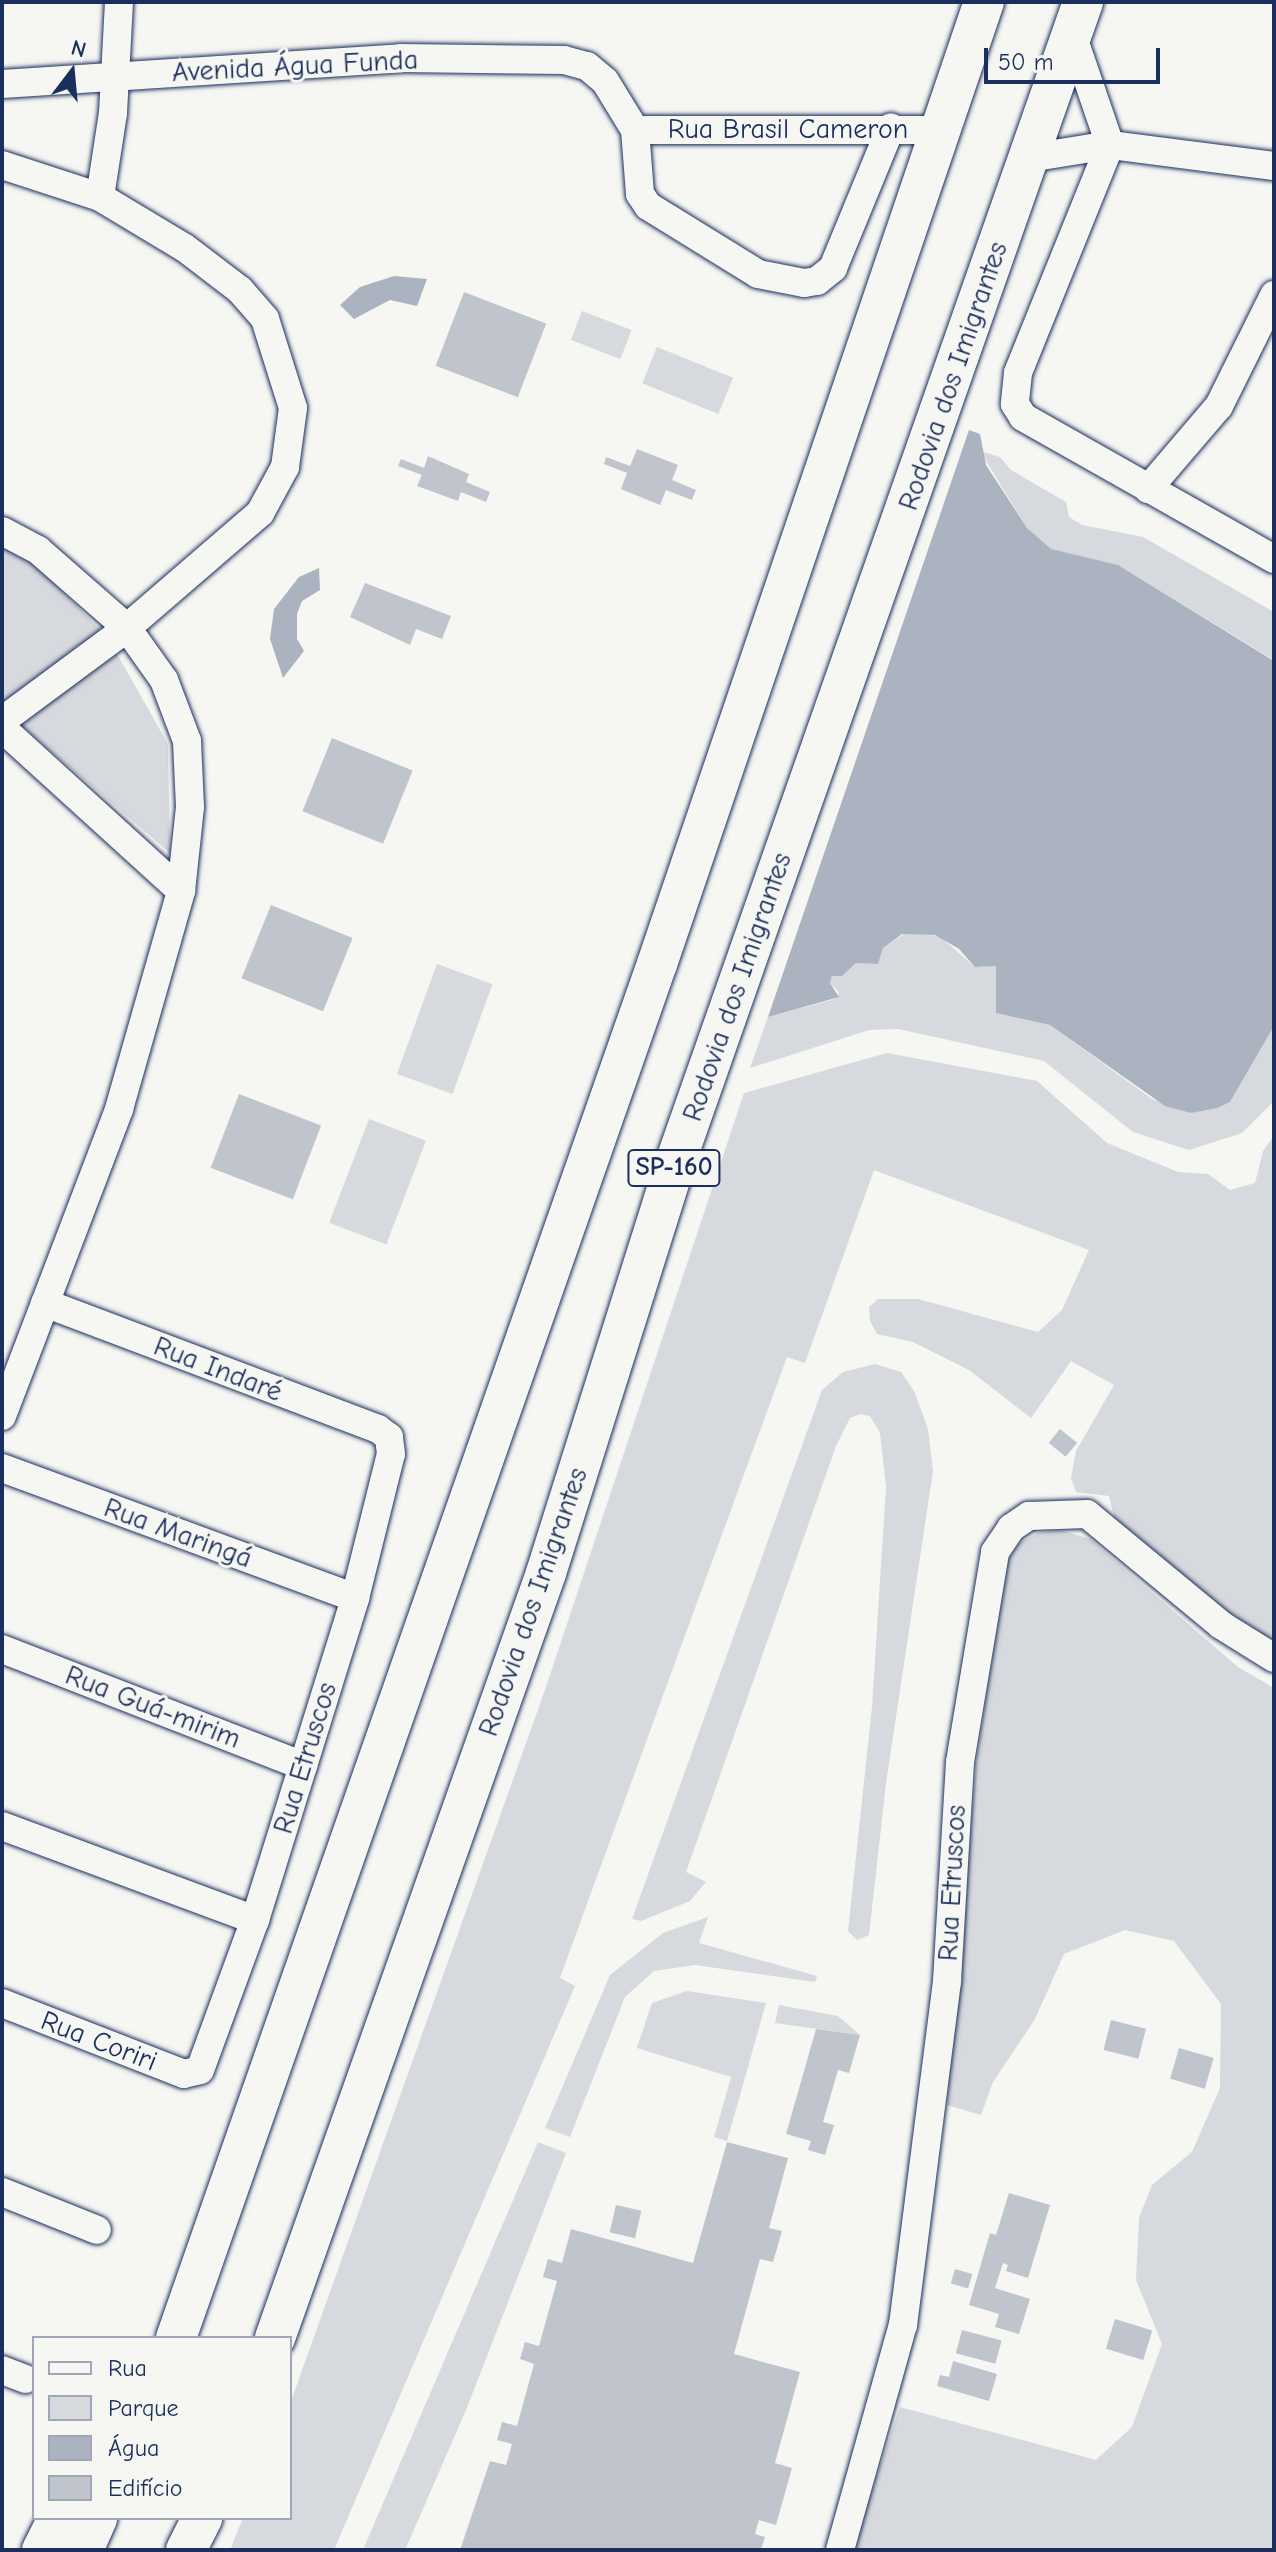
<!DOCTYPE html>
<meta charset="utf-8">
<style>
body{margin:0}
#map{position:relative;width:1276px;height:2552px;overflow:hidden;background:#f6f6f2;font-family:"Comic Neue",sans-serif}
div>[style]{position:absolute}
.green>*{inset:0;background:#d6d9dd;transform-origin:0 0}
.water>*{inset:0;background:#abb2c0}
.building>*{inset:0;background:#c0c4cd;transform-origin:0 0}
.roads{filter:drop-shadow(0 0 2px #1b2f5e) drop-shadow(0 0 2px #1b2f5e)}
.minor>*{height:28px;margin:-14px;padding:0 14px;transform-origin:14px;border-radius:14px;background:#f6f6f2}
.highway>*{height:40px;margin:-20px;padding:0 20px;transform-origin:20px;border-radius:20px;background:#f6f6f2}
span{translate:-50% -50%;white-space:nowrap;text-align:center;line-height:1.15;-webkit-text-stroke:6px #f6f6f2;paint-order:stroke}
.shield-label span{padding:2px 6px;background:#f6f6f2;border:2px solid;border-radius:6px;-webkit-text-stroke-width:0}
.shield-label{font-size:26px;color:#1b2f5e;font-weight:700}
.street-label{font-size:28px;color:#1b2f5e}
.frame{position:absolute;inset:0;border:4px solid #1b2f5e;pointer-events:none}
.legend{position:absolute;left:32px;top:2336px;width:260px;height:184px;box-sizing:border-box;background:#f6f6f2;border:2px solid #9ea6b7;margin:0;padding:10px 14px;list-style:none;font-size:24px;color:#1b2f5e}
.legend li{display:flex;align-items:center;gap:16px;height:40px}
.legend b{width:40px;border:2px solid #9ea6b7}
.north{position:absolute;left:32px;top:32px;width:80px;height:80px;-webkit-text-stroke:6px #f6f6f2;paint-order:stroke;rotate:16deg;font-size:22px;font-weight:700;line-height:32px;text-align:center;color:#1b2f5e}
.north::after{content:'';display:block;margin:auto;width:28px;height:36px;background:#1b2f5e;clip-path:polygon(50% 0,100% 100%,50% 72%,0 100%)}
.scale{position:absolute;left:984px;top:48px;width:176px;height:36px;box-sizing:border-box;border:4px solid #1b2f5e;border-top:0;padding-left:10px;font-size:24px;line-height:28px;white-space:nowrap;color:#1b2f5e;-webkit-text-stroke:6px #f6f6f2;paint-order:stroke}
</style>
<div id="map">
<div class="green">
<i style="left:582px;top:311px;width:53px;height:31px;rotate:21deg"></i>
<i style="left:657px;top:347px;width:82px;height:39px;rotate:22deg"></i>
<i style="clip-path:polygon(980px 451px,1000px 457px,1011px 470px,1066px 502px,1069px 517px,1082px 525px,1143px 537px,1274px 612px,1274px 660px,1118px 565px,1051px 550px,1027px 528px)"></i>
<i style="clip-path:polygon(2px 541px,15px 543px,108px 638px,168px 744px,170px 853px,10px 716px,2px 700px)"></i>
<i style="clip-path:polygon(905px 933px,939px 936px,975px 967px,996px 966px,996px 1013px,1050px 1025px,1152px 1099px,1191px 1113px,1230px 1102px,1274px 1026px,1274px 1101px,1242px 1133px,1189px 1150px,1133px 1132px,1044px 1061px,898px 1029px,869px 1030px,750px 1068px,768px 1017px,835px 999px,839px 992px,830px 983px,832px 976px,843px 975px,856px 963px,878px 964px,883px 948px)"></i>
<i style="left:437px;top:964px;width:59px;height:117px;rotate:20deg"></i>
<i style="clip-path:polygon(887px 1053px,1037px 1081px,1107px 1143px,1178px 1172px,1208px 1174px,1230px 1190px,1255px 1183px,1263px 1151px,1274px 1136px,1274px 1646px,1117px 1529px,1109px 1496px,1076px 1492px,1071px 1478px,1076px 1451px,1114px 1385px,1071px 1361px,1031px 1418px,969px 1370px,913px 1342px,877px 1334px,870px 1321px,869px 1307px,878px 1299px,918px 1299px,1038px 1332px,1062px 1310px,1089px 1250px,874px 1170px,805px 1363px,787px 1357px,669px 1679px,560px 1978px,575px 1986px,334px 2550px,230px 2550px,243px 2518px,290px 2518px,290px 2404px,545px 1690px,744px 1093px)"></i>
<i style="left:369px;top:1119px;width:61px;height:111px;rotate:21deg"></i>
<i style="clip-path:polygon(875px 1364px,901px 1372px,914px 1391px,928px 1429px,933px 1471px,886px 1783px,869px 1935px,857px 1940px,848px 1931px,872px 1707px,886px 1487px,880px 1433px,870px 1416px,860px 1414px,850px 1418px,836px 1446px,686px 1872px,706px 1882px,690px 1901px,641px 1921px,632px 1919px,822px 1390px,843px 1372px)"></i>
<i style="clip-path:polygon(1060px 1530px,1090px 1539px,1238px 1667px,1274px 1688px,1274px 2550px,852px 2550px,900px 2407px,1096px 2460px,1132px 2427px,1162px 2344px,1136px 2280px,1139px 2218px,1152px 2185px,1192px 2152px,1220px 2088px,1221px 2004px,1174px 1941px,1125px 1930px,1064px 1954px,1035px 2019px,993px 2082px,981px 2115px,947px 2105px,977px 1756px,1008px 1560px,1019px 1543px,1038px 1533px)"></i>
<i style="clip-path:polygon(708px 1917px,699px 1943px,817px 1976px,815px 1982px,695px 1965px,654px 1971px,625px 1997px,570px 2137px,545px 2128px,610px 1975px,663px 1933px)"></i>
<i style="clip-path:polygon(687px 1991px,766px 2003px,727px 2141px,714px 2137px,731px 2077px,637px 2048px,652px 2003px)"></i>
<i style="clip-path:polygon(779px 2005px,838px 2016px,860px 2035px,775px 2023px)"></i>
<i style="clip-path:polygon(538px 2142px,566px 2153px,466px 2410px,405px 2550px,363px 2550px)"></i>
</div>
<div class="water">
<i style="clip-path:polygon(394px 276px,427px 279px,417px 306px,390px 300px,354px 319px,340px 305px,360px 287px)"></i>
<i style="clip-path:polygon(969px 430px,980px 434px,986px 465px,1027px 528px,1051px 549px,1118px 565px,1274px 661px,1274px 1026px,1230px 1102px,1217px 1108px,1191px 1113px,1165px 1106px,1050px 1025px,996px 1013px,996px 966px,975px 967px,959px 949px,935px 935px,902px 934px,883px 948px,878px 964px,856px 963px,842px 976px,832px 976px,830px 983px,839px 997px,768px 1017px)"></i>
<i style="clip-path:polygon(319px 568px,320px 590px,302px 601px,297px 614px,297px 639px,304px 651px,283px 678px,270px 639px,274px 609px,299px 577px)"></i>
</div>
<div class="building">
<i style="left:464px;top:292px;width:88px;height:79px;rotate:21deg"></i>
<i style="clip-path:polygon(637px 449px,678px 465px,672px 480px,696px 490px,692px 500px,666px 490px,660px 505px,621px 489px,627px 473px,604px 464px,606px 457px,630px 466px)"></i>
<i style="clip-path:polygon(428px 456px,469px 474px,466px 482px,490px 492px,486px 502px,461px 492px,458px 501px,417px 486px,422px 475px,398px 466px,401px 459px,424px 468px)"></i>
<i style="clip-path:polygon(365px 583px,451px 616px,442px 639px,416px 629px,410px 645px,350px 617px)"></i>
<i style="left:332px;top:738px;width:87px;height:79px;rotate:22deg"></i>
<i style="left:271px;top:905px;width:88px;height:79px;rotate:22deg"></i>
<i style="left:239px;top:1094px;width:88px;height:79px;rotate:21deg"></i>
<i style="left:1060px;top:1429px;width:22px;height:18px;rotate:39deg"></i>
<i style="left:1111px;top:2020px;width:36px;height:31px;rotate:14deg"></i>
<i style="clip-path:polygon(816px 2029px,860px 2035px,849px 2073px,838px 2070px,823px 2122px,834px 2125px,825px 2155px,808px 2150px,811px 2141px,786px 2134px)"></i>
<i style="left:1179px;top:2048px;width:36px;height:32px;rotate:16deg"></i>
<i style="clip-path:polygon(727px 2142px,788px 2158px,769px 2228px,782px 2231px,773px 2262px,760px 2259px,734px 2354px,800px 2372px,775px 2463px,792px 2468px,776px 2525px,759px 2520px,755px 2534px,765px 2537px,761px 2550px,460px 2550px,490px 2461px,506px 2465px,512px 2444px,497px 2440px,502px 2422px,517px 2426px,534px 2364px,520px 2359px,525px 2342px,539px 2346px,557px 2281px,543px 2277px,548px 2259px,562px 2263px,571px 2229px,693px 2263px)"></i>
<i style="clip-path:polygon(1009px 2193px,1050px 2205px,1028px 2278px,1006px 2271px,1008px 2265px,1003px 2263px,995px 2288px,1030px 2299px,1019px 2334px,995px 2327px,999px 2314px,969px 2305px,990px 2233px,996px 2235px)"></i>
<i style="left:616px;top:2205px;width:26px;height:28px;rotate:13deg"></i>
<i style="left:955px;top:2269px;width:18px;height:15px;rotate:16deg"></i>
<i style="left:1115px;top:2319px;width:39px;height:31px;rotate:17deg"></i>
<i style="left:962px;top:2330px;width:41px;height:24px;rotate:15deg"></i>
<i style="clip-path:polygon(953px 2361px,997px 2374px,989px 2401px,937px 2386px,940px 2375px,949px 2377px)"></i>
</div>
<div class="roads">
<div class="minor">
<i style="left:1072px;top:34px;width:117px;rotate:71.1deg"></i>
<i style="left:1110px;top:145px;width:246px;rotate:112deg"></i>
<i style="left:1018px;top:373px;width:31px;rotate:96deg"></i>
<i style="left:1015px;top:404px;width:15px;rotate:58deg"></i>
<i style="left:1023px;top:417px;width:288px;rotate:29.5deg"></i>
<i style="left:2px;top:84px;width:400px;rotate:-3.7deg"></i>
<i style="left:401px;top:58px;width:163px;rotate:0.7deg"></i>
<i style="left:564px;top:60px;width:24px;rotate:15deg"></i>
<i style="left:587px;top:66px;width:23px;rotate:40deg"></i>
<i style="left:605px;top:81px;width:57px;rotate:58.5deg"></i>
<i style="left:635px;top:130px;width:64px;rotate:85.5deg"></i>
<i style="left:640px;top:194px;width:14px;rotate:56deg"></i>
<i style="left:648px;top:206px;width:129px;rotate:31.7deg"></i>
<i style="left:758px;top:274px;width:47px;rotate:11.1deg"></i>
<i style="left:804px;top:283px;width:13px;rotate:-9deg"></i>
<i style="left:817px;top:281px;width:21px;rotate:-39deg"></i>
<i style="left:833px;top:268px;width:152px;rotate:-67.6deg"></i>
<i style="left:635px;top:130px;width:305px"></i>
<i style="left:1029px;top:158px;width:82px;rotate:-9.1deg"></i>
<i style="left:1110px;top:145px;width:165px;rotate:7.3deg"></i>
<i style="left:2px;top:165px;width:103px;rotate:18.1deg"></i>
<i style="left:100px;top:197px;width:99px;rotate:31deg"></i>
<i style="left:185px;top:248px;width:69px;rotate:37.4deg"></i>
<i style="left:240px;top:290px;width:38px;rotate:49deg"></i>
<i style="left:265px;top:319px;width:93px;rotate:72.5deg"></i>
<i style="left:293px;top:408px;width:60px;rotate:97.7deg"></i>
<i style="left:285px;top:467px;width:52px;rotate:118.5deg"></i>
<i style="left:260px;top:513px;width:176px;rotate:139.2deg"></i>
<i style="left:127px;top:628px;width:156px;rotate:143.4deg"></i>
<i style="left:100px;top:197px;width:85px;rotate:-81.2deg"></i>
<i style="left:113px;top:113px;width:111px;rotate:-86.9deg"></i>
<i style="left:1148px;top:489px;width:109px;rotate:-49.5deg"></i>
<i style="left:1219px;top:406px;width:124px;rotate:-63.6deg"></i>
<i style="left:2px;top:531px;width:41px;rotate:27.8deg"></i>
<i style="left:38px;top:550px;width:118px;rotate:41.2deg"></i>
<i style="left:127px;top:628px;width:64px;rotate:54.6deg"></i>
<i style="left:164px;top:680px;width:65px;rotate:69.3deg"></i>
<i style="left:187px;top:741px;width:66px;rotate:87.4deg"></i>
<i style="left:190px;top:807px;width:84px;rotate:96.1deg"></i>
<i style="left:181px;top:891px;width:242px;rotate:-137.7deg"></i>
<i style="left:2px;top:1416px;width:329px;rotate:-69.1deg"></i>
<i style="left:119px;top:1109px;width:227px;rotate:-74.1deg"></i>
<i style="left:2px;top:1468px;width:376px;rotate:20.2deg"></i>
<i style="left:2px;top:1649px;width:323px;rotate:21.2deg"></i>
<i style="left:2px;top:1826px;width:270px;rotate:20.4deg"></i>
<i style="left:2px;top:2003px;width:195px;rotate:21.3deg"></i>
<i style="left:184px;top:2074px;width:16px;rotate:-14deg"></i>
<i style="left:200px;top:2070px;width:160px;rotate:-69.9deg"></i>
<i style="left:255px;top:1920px;width:337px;rotate:-72.7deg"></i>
<i style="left:355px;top:1598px;width:148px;rotate:-76deg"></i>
<i style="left:391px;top:1454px;width:17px;rotate:-97deg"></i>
<i style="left:389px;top:1437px;width:14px;rotate:-144deg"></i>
<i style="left:378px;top:1429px;width:356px;rotate:-159.3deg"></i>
<i style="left:2px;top:2192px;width:102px;rotate:21.8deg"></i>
<i style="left:2px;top:2370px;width:25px;rotate:21deg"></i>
<i style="left:840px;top:2550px;width:234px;rotate:-74.4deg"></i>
<i style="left:903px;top:2325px;width:347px;rotate:-82.7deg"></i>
<i style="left:947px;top:1981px;width:219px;rotate:-86.6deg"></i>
<i style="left:960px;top:1762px;width:213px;rotate:-80.5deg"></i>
<i style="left:995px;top:1552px;width:29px;rotate:-56deg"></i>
<i style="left:1011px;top:1528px;width:22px;rotate:-34deg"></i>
<i style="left:1029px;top:1516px;width:58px;rotate:-2deg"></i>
<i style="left:1087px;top:1514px;width:174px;rotate:39.6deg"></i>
<i style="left:1221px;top:1625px;width:62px;rotate:31.9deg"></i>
</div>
<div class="highway">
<i style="left:176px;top:2338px;width:1456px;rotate:-70.71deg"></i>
<i style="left:657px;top:964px;width:1016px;rotate:-71.23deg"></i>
<i style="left:275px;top:2338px;width:812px;rotate:-70.49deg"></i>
<i style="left:546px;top:1573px;width:423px;rotate:-72.5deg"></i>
<i style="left:673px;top:1169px;width:1237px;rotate:-70.64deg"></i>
<i style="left:42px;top:2550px;width:36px;rotate:-63deg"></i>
<i style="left:83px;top:2550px;width:35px;rotate:-66deg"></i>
<i style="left:186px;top:2550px;width:36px;rotate:-63deg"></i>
</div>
</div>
<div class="shield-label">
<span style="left:674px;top:1168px">SP-160</span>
</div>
<div class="street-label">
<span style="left:295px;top:66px;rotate:-3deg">Avenida Água Funda</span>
<span style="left:788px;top:129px">Rua Brasil Cameron</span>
<span style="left:953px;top:376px;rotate:-71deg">Rodovia dos Imigrantes</span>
<span style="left:737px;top:987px;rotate:-71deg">Rodovia dos Imigrantes</span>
<span style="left:218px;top:1369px;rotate:21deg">Rua Indaré</span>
<span style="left:178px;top:1533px;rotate:20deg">Rua Maringá</span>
<span style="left:533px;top:1602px;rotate:-71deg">Rodovia dos Imigrantes</span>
<span style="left:153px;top:1707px;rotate:21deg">Rua Guá-mirim</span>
<span style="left:305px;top:1758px;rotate:-73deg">Rua Etruscos</span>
<span style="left:952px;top:1883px;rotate:-87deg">Rua Etruscos</span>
<span style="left:99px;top:2041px;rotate:21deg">Rua Coriri</span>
</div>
<div class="frame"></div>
<ul class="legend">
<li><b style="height:10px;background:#f6f6f2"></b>Rua</li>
<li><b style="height:22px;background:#d6d9dd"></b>Parque</li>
<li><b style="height:22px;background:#abb2c0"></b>Água</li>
<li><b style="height:22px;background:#c0c4cd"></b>Edifício</li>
</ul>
<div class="north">N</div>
<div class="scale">50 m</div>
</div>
